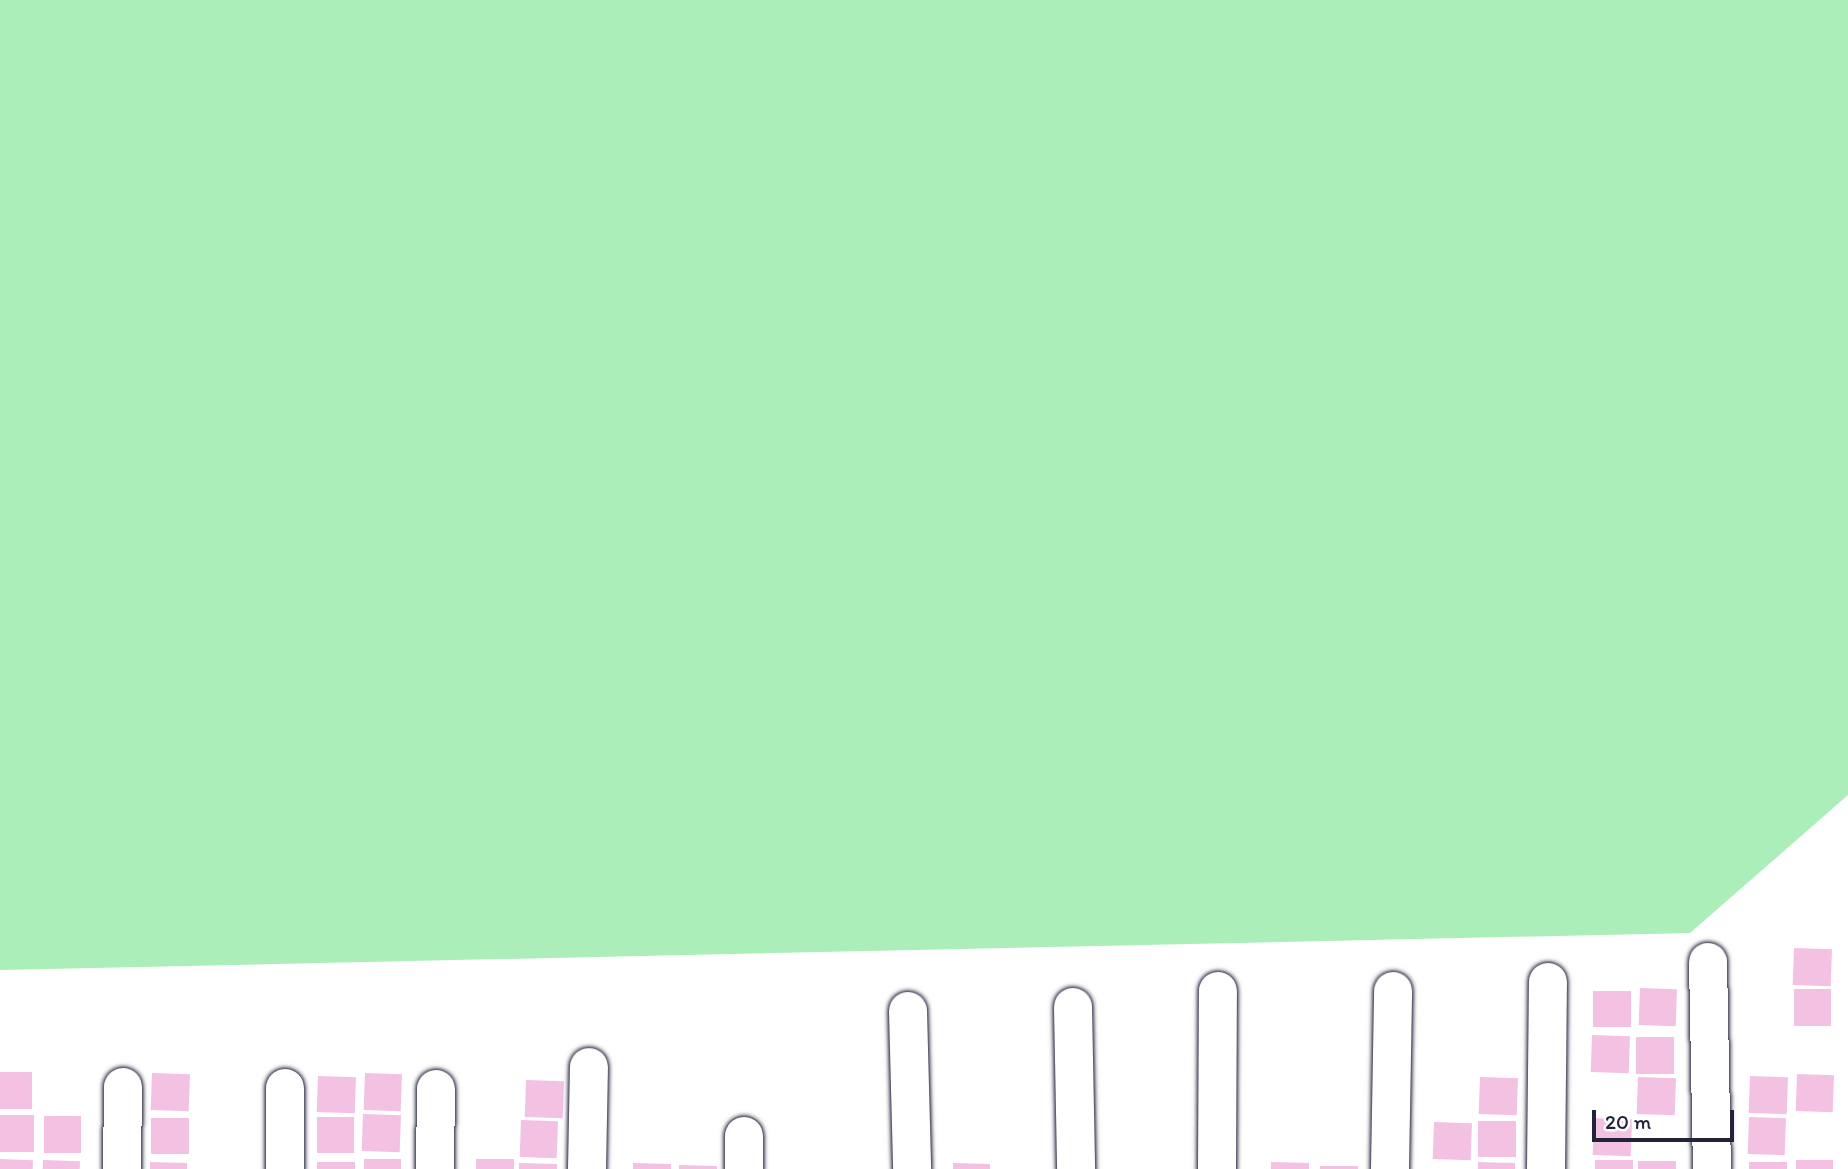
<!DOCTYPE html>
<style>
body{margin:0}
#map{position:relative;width:1848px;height:1169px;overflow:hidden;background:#fff;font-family:Itim,sans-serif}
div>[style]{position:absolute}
.green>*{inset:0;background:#abeeb9}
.building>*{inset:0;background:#f3c2e2;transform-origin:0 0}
.roads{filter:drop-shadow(0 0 2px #22223b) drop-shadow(0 0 2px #22223b)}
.street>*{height:38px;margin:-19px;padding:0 19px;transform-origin:19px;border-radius:19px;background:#fff}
span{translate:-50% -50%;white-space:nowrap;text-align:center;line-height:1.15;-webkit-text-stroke:5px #fff;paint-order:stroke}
.scale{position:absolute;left:1592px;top:1110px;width:142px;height:32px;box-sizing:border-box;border:4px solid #22223b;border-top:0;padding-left:9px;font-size:21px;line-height:24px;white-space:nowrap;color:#22223b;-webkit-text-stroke:5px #fff;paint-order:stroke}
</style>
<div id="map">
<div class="green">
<i style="clip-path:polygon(0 0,1848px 0,1848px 795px,1690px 933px,0 970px)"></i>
</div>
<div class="building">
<i style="left:1794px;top:948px;width:38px;height:37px;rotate:2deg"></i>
<i style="left:1640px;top:988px;width:37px;height:37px;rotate:2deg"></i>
<i style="left:1794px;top:989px;width:37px;height:37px"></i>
<i style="left:1593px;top:991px;width:38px;height:36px"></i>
<i style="left:1592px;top:1035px;width:38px;height:37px;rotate:2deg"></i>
<i style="left:1636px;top:1037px;width:38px;height:37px"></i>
<i style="left:0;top:1072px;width:32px;height:37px"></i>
<i style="left:152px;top:1073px;width:38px;height:37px;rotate:2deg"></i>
<i style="left:365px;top:1073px;width:37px;height:37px;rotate:2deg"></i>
<i style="left:1797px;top:1074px;width:37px;height:37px;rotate:2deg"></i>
<i style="left:318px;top:1076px;width:38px;height:36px;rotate:2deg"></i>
<i style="left:1750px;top:1076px;width:38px;height:37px;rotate:2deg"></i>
<i style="left:1480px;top:1077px;width:38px;height:37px;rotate:2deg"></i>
<i style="left:1638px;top:1077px;width:38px;height:37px;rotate:2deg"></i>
<i style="left:526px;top:1080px;width:38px;height:37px;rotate:2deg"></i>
<i style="left:363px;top:1114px;width:38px;height:37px;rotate:2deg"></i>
<i style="left:0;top:1115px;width:34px;height:37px"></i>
<i style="left:44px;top:1116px;width:37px;height:37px"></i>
<i style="left:317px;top:1117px;width:37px;height:36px"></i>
<i style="left:1749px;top:1117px;width:37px;height:37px;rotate:2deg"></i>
<i style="left:151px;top:1118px;width:38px;height:36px"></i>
<i style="left:1594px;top:1118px;width:38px;height:37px;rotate:2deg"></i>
<i style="left:521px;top:1120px;width:37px;height:37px;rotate:2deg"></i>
<i style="left:1478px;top:1121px;width:38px;height:36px"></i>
<i style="left:1434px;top:1122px;width:38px;height:37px;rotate:2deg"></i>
<i style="left:0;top:1159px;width:33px;height:10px;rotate:2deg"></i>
<i style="left:364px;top:1159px;width:37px;height:10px"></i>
<i style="left:476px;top:1159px;width:38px;height:10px"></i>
<i style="left:43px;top:1160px;width:37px;height:9px;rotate:2deg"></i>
<i style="left:1595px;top:1160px;width:38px;height:9px"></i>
<i style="left:1796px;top:1160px;width:37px;height:9px"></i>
<i style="left:1638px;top:1161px;width:38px;height:8px"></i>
<i style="clip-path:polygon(150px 1162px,187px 1163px,187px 1169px,150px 1169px)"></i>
<i style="left:317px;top:1162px;width:38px;height:7px"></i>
<i style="clip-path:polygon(1271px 1162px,1309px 1163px,1309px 1169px,1271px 1169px)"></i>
<i style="clip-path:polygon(1478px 1162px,1515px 1163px,1515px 1169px,1478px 1169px)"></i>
<i style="left:1749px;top:1162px;width:38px;height:7px"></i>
<i style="clip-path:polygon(519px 1163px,557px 1164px,557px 1169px,519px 1169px)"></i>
<i style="clip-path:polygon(633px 1163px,671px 1164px,671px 1169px,633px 1169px)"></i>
<i style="clip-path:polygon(953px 1163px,990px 1164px,990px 1169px,953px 1169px)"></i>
<i style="clip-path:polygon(679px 1165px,717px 1166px,717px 1169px,679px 1169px)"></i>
<i style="left:1320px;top:1166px;width:38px;height:3px"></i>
</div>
<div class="roads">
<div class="street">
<i style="left:1708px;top:962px;width:207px;rotate:88.9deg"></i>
<i style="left:1073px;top:1007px;width:162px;rotate:88.9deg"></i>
<i style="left:908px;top:1011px;width:158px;rotate:88.5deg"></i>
<i style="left:122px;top:1169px;width:82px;rotate:-89.3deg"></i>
<i style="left:285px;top:1169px;width:81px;rotate:-90deg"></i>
<i style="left:435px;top:1169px;width:80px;rotate:-89.3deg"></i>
<i style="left:587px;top:1169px;width:102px;rotate:-88.9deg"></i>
<i style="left:744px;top:1169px;width:33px;rotate:-90deg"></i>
<i style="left:1217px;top:1169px;width:178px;rotate:-89.7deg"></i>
<i style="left:1390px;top:1169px;width:178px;rotate:-89deg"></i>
<i style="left:1546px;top:1169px;width:187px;rotate:-89.4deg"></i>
</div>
</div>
<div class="scale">20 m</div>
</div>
